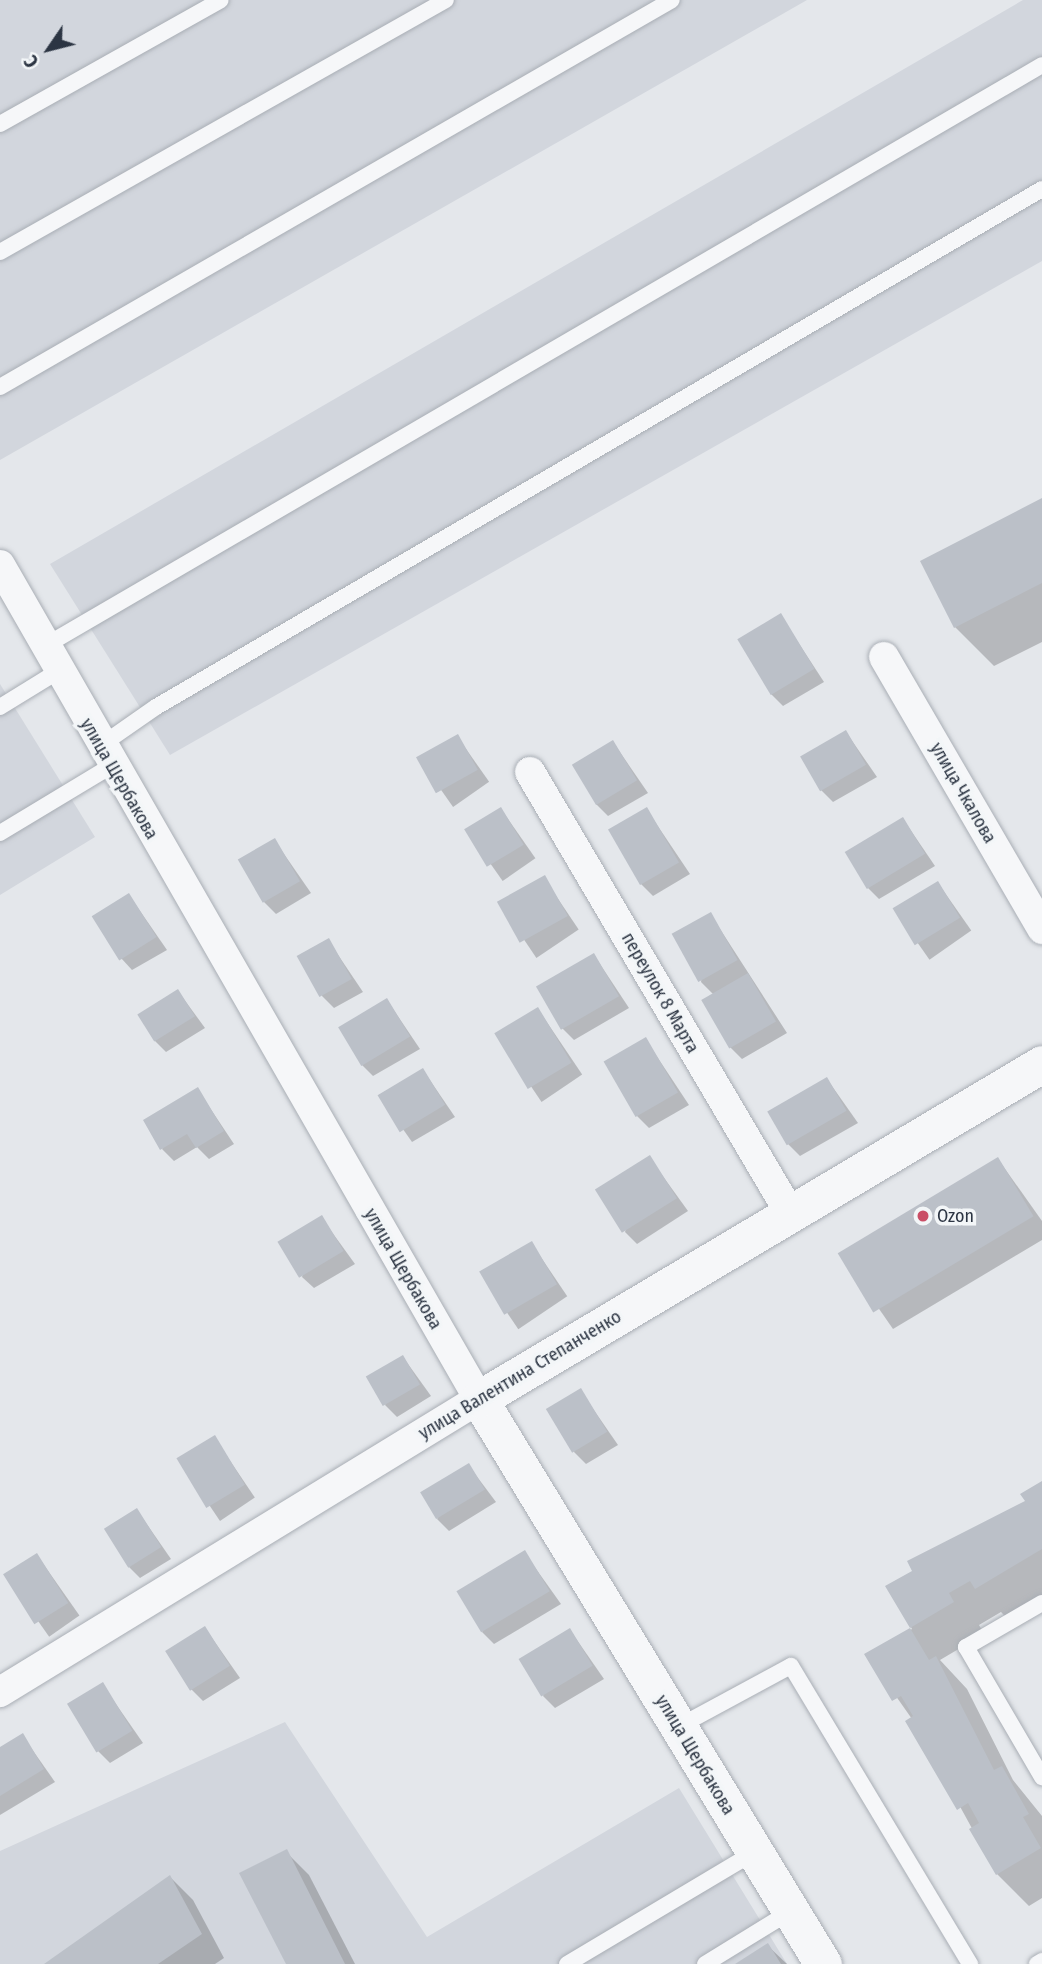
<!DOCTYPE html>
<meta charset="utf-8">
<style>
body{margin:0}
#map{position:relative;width:1042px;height:1964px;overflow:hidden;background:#e4e7eb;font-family:"Fira Sans Condensed",sans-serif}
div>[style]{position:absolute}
.built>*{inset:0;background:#d2d6dd}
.shadow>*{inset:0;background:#0003;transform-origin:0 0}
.building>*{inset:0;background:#bbc0c8;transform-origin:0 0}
.roads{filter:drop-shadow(0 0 2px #a9aeb5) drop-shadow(0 0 2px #a9aeb5)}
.service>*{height:16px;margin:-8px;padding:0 8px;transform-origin:8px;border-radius:8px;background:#f6f7f9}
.minor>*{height:30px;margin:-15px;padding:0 15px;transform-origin:15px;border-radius:15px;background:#f6f7f9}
.tertiary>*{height:37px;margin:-18.5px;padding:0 18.5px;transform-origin:18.5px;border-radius:18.5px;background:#f6f7f9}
.dots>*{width:19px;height:19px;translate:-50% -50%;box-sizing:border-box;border:4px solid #f3f6f8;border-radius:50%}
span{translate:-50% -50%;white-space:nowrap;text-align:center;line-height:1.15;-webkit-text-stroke:7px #f3f6f8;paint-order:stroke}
.street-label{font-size:18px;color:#2c3543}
.poi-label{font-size:18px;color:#2c3543}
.left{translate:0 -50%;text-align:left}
.north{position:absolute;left:14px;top:14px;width:70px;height:70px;-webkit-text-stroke:5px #f3f6f8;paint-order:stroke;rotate:235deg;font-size:19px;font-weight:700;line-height:28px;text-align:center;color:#2c3543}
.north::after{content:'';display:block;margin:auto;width:24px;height:32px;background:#2c3543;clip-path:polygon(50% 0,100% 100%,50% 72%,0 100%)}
</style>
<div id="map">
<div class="built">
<i style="clip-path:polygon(0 0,807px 0,0 460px)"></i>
<i style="clip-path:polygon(1023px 0,1042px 0,1042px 261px,170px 755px,50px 564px)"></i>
<i style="clip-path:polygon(0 684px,95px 837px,0 895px)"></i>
<i style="clip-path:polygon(285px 1722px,427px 1937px,679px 1788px,787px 1964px,0 1964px,0 1851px)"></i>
</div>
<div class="shadow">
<i style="clip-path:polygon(1042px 500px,1042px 642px,994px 666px,955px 627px)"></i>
<i style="clip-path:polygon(781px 616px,824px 682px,783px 706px,771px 694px)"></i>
<i style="clip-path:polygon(846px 732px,877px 777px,833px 802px,821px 790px)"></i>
<i style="left:457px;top:736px;width:56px;height:44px;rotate:55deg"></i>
<i style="clip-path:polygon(613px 742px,648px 793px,608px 816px,596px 804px)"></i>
<i style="left:501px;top:809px;width:60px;height:40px;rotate:55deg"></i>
<i style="clip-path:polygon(647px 810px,690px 874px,653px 896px,641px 884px)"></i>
<i style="clip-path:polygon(903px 819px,935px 866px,879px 899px,867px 887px)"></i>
<i style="clip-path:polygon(275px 841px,311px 893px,276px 914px,264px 902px)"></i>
<i style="left:544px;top:878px;width:62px;height:51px;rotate:56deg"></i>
<i style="left:938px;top:883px;width:58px;height:51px;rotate:55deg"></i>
<i style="clip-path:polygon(129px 895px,167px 950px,132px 970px,121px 958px)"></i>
<i style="clip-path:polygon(711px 915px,787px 1033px,742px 1059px,730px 1047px,714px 995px,701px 982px)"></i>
<i style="clip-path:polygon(328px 940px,363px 992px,334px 1008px,322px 996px)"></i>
<i style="clip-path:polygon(594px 955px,629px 1008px,574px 1040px,562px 1028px)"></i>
<i style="clip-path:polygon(178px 991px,205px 1028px,166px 1052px,154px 1040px)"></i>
<i style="clip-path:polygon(387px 1000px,420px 1049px,373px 1076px,361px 1064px)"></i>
<i style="left:538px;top:1009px;width:79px;height:49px;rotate:56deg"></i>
<i style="clip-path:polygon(646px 1040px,689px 1105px,649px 1128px,637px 1116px)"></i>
<i style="clip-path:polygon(423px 1070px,455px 1117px,412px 1142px,379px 1095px)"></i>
<i style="clip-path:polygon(827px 1079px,858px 1123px,800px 1156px,788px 1144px)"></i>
<i style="clip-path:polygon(198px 1090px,234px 1144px,209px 1159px,197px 1147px,174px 1161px,162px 1149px)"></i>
<i style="clip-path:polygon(649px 1157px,688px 1211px,637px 1244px,625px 1232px)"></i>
<i style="clip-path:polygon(998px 1159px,1042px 1221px,1042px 1240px,893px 1329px,841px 1254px)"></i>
<i style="clip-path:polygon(321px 1217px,355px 1264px,314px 1288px,302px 1277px)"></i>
<i style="left:532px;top:1244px;width:63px;height:59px;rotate:56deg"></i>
<i style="clip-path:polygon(403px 1357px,431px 1396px,397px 1417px,385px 1405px)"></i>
<i style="clip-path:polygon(580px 1390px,618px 1445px,586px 1464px,574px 1452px)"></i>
<i style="left:214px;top:1437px;width:73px;height:42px;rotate:56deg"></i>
<i style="clip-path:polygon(469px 1466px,496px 1502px,449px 1531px,437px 1519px)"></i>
<i style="clip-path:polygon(1042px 1483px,1042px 1599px,1008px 1619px,1001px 1612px,979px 1625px,984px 1634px,940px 1660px,967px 1689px,1013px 1780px,1042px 1816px,1042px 1898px,1029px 1906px,997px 1874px,912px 1719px,867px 1655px,912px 1629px,888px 1587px,1027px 1502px)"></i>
<i style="clip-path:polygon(137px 1510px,171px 1559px,140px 1578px,128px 1566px)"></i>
<i style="clip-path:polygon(524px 1552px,561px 1604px,494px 1644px,482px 1632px)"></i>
<i style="left:37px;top:1555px;width:74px;height:37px;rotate:55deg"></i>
<i style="clip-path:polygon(205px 1628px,240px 1678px,203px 1701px,191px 1689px)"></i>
<i style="clip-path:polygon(570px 1630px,604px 1679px,555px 1708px,543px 1696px)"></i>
<i style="clip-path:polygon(102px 1684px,143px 1743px,110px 1763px,98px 1751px)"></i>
<i style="clip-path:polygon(22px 1735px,55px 1782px,0 1815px,0 1749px)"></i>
<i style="clip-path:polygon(286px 1852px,309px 1875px,355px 1964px,288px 1964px)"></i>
<i style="clip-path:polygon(170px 1877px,193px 1900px,224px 1958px,215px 1964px,47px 1964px)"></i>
<i style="clip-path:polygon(768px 1946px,787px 1964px,738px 1964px)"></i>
</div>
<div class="building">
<i style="clip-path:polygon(1042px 498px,1042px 583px,954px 628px,920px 561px)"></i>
<i style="left:781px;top:613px;width:65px;height:51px;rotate:59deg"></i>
<i style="left:846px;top:730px;width:40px;height:53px;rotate:60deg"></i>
<i style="left:458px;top:734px;width:41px;height:48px;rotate:61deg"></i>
<i style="left:613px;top:740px;width:47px;height:48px;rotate:59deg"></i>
<i style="left:501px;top:807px;width:44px;height:43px;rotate:59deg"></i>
<i style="left:647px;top:807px;width:64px;height:45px;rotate:60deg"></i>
<i style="left:903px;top:817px;width:43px;height:68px;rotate:59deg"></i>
<i style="left:275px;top:838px;width:50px;height:43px;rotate:60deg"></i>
<i style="left:545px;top:875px;width:47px;height:55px;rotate:61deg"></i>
<i style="left:938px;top:881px;width:43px;height:53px;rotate:59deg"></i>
<i style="left:129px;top:893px;width:52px;height:44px;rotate:58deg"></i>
<i style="left:711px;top:912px;width:55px;height:45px;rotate:61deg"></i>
<i style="left:329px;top:938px;width:47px;height:37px;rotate:61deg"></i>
<i style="left:594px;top:953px;width:50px;height:67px;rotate:60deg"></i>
<i style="left:748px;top:973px;width:56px;height:54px;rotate:60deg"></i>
<i style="left:178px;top:989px;width:32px;height:48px;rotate:58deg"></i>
<i style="left:387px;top:998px;width:45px;height:57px;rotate:59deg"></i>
<i style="left:538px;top:1007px;width:65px;height:51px;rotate:59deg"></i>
<i style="left:646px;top:1037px;width:64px;height:49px;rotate:60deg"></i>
<i style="left:423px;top:1068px;width:43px;height:53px;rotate:59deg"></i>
<i style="left:827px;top:1077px;width:39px;height:69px;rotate:60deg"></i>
<i style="clip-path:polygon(198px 1087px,224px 1131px,196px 1148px,187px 1134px,160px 1150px,143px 1120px)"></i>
<i style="left:650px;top:1155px;width:51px;height:65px;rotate:58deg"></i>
<i style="left:998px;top:1157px;width:69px;height:187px;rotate:59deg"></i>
<i style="left:322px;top:1215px;width:42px;height:52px;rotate:59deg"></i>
<i style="left:532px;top:1241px;width:50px;height:61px;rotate:60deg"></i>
<i style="left:403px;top:1355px;width:34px;height:43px;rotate:60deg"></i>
<i style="left:581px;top:1388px;width:51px;height:41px;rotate:59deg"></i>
<i style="left:215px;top:1435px;width:58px;height:45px;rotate:59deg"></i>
<i style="left:469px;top:1463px;width:31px;height:57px;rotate:59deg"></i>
<i style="clip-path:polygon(1042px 1481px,1042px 1549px,975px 1589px,970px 1581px,949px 1593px,954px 1602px,910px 1628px,885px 1586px,912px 1571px,907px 1561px,1025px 1501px,1020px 1494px)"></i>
<i style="left:137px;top:1508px;width:46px;height:39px;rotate:58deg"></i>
<i style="left:525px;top:1550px;width:48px;height:80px;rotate:59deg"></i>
<i style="left:37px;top:1553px;width:59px;height:40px;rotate:58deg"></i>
<i style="left:205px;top:1626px;width:47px;height:47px;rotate:58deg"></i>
<i style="left:570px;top:1628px;width:44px;height:60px;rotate:59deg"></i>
<i style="clip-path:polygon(910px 1628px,929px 1660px,936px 1656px,994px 1770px,1002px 1766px,1029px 1814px,1023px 1817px,1041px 1848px,996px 1875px,969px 1829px,979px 1823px,968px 1803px,957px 1810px,905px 1721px,913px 1716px,901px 1696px,892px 1701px,864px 1654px)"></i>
<i style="left:103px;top:1682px;width:57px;height:42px;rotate:59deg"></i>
<i style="clip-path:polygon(23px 1733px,44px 1769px,0 1796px,0 1747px)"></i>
<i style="clip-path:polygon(287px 1849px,345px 1964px,286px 1964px,239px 1873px)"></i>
<i style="clip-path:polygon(170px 1875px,202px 1934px,158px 1964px,44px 1964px)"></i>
<i style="clip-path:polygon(768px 1943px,781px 1964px,735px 1964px)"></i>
</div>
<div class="roads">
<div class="service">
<i style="left:0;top:124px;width:253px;rotate:-29.3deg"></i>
<i style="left:0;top:252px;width:512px;rotate:-29.47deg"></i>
<i style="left:0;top:387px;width:775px;rotate:-29.94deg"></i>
<i style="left:43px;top:647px;width:1156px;rotate:-30.22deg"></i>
<i style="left:0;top:707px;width:67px;rotate:-31.6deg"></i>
<i style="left:100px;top:746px;width:68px;rotate:-34.9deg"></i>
<i style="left:156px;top:707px;width:1026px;rotate:-30.31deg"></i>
<i style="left:0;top:833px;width:130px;rotate:-31.1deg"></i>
<i style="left:1042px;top:1603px;width:88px;rotate:149.9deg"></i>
<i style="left:966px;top:1647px;width:151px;rotate:59.7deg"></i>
<i style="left:678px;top:1727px;width:128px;rotate:-28.4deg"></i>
<i style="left:791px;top:1666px;width:348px;rotate:59deg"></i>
<i style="left:567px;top:1964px;width:219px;rotate:-30.8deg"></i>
<i style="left:705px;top:1964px;width:101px;rotate:-31.6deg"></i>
<i style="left:1037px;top:1964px;width:6px;rotate:-31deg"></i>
</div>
<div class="minor">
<i style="left:0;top:565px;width:962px;rotate:60.13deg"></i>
<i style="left:479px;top:1399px;width:562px;rotate:148.55deg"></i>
<i style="left:884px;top:657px;width:315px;rotate:59.8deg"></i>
<i style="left:530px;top:772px;width:512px;rotate:59.48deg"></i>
</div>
<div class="tertiary">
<i style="left:823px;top:1964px;width:661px;rotate:-121.34deg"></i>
<i style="left:479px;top:1399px;width:655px;rotate:-30.75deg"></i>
</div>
</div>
<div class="dots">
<i style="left:923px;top:1216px;background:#ca4e66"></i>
</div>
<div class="street-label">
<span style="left:119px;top:779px;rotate:60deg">улица Щербакова</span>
<span style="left:963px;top:793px;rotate:60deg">улица Чкалова</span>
<span style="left:660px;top:993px;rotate:60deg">переулок 8 Марта</span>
<span style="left:403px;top:1269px;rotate:60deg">улица Щербакова</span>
<span style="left:520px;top:1375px;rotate:-31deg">улица Валентина Степанченко</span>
<span style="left:695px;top:1755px;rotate:59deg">улица Щербакова</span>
</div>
<div class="poi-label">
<span class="left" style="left:937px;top:1216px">Ozon</span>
</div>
<div class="north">С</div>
</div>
